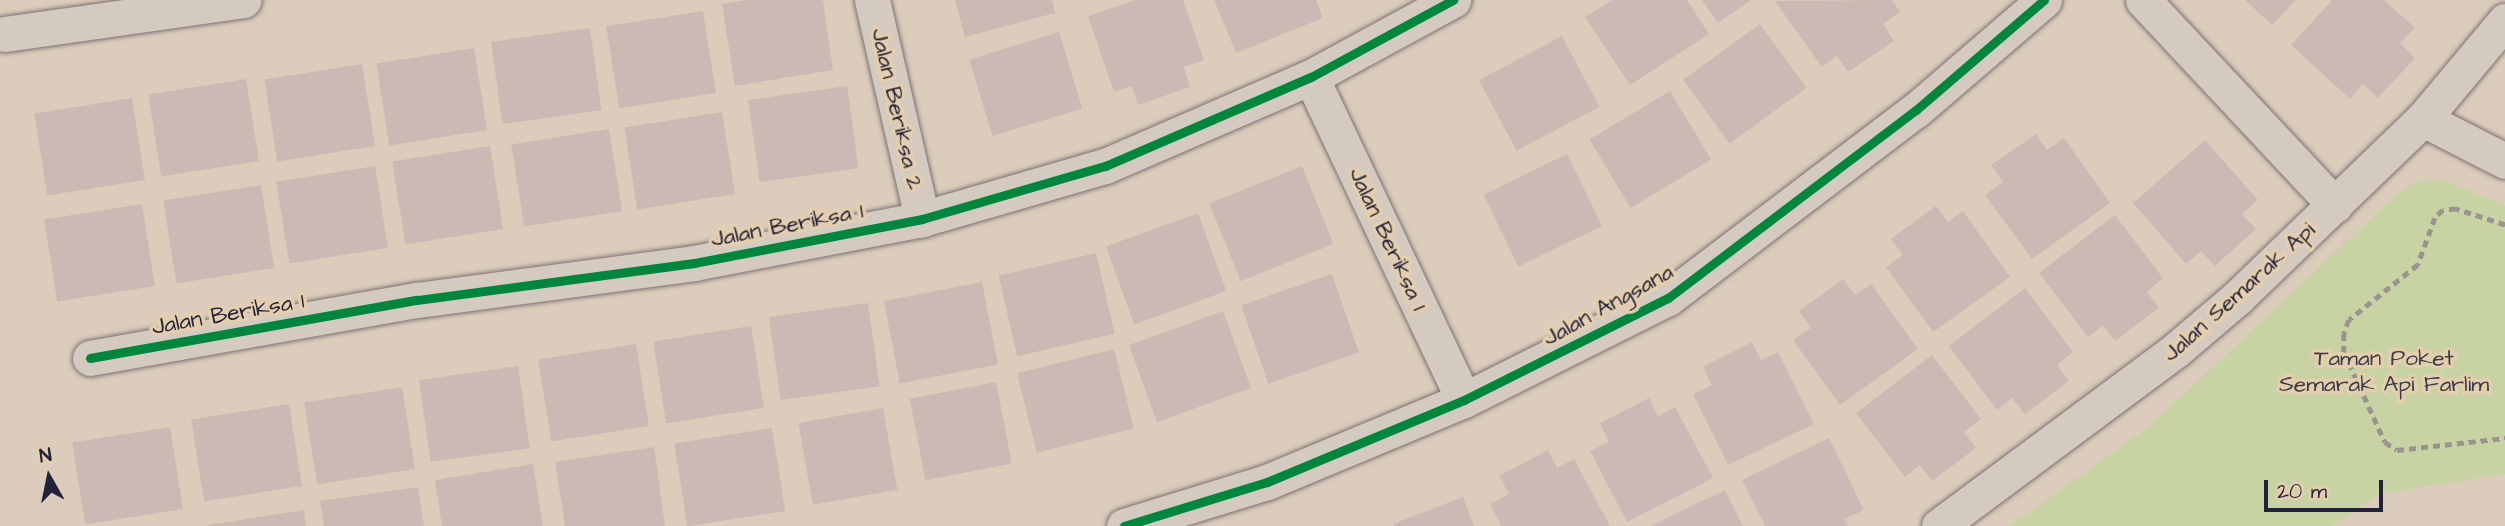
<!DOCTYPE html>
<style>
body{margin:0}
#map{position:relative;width:2505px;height:526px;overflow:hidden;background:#dcccbc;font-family:"Architects Daughter",sans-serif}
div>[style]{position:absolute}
.green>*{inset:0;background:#c8d3a4}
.building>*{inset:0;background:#cbbab4;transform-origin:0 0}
.path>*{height:4.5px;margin-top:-2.25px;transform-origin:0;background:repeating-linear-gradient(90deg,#9b948e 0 7px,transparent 0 12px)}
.roads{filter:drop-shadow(0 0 2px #7a7371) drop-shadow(0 0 2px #7a7371)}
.street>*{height:35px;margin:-17.5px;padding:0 17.5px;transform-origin:17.5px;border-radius:17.5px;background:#d4cabf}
.cycleway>*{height:9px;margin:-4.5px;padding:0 4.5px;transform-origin:4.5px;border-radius:4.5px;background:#00873e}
span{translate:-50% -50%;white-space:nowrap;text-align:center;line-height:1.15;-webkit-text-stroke:7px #e4cead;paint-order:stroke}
.street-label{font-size:23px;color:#22223b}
.park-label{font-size:23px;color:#383d48}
.north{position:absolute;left:14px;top:442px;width:70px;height:70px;-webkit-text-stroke:5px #e4cead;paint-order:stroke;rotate:351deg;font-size:19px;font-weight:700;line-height:28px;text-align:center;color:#22223b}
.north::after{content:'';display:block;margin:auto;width:24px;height:32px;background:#22223b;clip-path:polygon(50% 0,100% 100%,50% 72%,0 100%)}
.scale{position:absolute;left:2264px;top:480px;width:119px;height:32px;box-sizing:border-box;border:4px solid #22223b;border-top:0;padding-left:9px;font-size:21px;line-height:24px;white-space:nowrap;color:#22223b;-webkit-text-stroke:5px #e4cead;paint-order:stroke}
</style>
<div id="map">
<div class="green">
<i style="clip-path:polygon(2442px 179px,2505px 206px,2505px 474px,2379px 494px,2332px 526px,2010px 526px,2151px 425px,2399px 192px,2417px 182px)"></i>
</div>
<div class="building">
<i style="clip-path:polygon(745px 0,823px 0,833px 70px,735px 86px,722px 4px)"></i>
<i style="clip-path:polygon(955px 0,1052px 0,1055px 13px,965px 37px)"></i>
<i style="clip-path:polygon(1135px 0,1183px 0,1204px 60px,1184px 67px,1190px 87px,1138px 105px,1132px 86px,1114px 92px,1088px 16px)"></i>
<i style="clip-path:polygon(1214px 0,1316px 0,1323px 18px,1236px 53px)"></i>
<i style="clip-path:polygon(1612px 0,1687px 0,1709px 34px,1630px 85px,1585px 17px)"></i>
<i style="clip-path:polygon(1702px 0,1751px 0,1718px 23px)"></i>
<i style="clip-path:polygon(1892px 0,1900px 12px,1883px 24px,1894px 41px,1848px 72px,1837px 56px,1822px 67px,1775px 1px)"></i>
<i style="clip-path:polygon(2245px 0,2296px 0,2272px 25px)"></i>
<i style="clip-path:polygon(2332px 0,2384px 0,2415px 28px,2400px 43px,2415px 58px,2378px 98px,2363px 84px,2350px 99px,2291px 45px)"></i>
<i style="left:703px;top:11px;width:83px;height:98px;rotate:81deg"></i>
<i style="left:1760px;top:24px;width:79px;height:95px;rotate:54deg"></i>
<i style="left:590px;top:28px;width:83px;height:100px;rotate:82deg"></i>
<i style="left:1059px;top:32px;width:80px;height:94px;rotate:73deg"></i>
<i style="left:1562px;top:36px;width:80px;height:94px;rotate:62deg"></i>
<i style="left:474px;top:48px;width:83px;height:99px;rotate:81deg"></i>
<i style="left:362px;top:64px;width:83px;height:99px;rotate:81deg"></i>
<i style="left:246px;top:79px;width:83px;height:99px;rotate:81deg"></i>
<i style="left:847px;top:86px;width:83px;height:100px;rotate:82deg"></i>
<i style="left:1670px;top:91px;width:80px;height:94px;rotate:59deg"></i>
<i style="left:132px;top:98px;width:83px;height:99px;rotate:81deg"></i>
<i style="left:722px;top:112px;width:83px;height:99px;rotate:81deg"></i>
<i style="left:609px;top:129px;width:83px;height:99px;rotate:81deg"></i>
<i style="clip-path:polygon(2036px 134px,2047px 150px,2064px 138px,2110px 203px,2032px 259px,1985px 195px,2003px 182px,1991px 165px)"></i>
<i style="clip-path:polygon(2205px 140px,2258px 200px,2242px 214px,2256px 229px,2215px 266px,2201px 251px,2186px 264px,2133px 203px)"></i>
<i style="left:490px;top:146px;width:84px;height:99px;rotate:81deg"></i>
<i style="left:1567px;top:154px;width:80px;height:93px;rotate:64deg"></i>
<i style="left:375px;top:166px;width:83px;height:100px;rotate:81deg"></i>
<i style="left:1302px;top:166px;width:84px;height:100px;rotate:68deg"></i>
<i style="left:261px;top:185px;width:84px;height:99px;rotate:81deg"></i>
<i style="left:142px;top:204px;width:83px;height:99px;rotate:81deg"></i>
<i style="clip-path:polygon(1936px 206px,1948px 222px,1963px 211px,2010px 277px,1933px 332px,1886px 267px,1903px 255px,1891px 239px)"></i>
<i style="left:1198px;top:213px;width:83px;height:98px;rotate:70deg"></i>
<i style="clip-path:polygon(2115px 215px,2163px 278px,2147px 292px,2159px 308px,2115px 341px,2103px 325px,2088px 337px,2039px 273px)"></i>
<i style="left:1096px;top:253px;width:83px;height:100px;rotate:77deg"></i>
<i style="left:1332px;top:274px;width:83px;height:96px;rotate:71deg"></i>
<i style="clip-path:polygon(1843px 279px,1855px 295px,1871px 284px,1918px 349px,1840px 405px,1793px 340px,1811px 328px,1799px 311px)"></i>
<i style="left:982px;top:282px;width:84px;height:100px;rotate:79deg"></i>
<i style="clip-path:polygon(2025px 288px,2073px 352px,2057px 365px,2069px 381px,2025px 414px,2012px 398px,1997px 410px,1949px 346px)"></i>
<i style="left:868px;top:303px;width:84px;height:100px;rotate:82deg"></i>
<i style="left:1223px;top:311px;width:82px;height:100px;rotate:70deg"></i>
<i style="left:751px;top:326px;width:83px;height:99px;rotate:81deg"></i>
<i style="clip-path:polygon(1752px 342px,1761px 360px,1778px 352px,1814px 424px,1728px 465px,1693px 394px,1712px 385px,1703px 367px)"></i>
<i style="left:636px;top:344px;width:83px;height:99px;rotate:81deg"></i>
<i style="left:1114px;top:349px;width:82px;height:100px;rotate:76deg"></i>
<i style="clip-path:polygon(1932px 355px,1981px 419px,1964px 432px,1976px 448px,1932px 481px,1920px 465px,1905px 477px,1856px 413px)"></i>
<i style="left:518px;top:366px;width:83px;height:100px;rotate:82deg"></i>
<i style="left:996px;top:382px;width:83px;height:88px;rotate:79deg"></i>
<i style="left:402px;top:387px;width:83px;height:99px;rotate:81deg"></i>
<i style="clip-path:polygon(1649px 398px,1658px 416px,1675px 407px,1713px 478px,1627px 522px,1590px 451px,1609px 442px,1600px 423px)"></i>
<i style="left:289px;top:404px;width:83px;height:99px;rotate:81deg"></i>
<i style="left:883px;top:408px;width:83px;height:86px;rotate:80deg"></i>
<i style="left:170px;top:427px;width:83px;height:99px;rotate:81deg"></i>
<i style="left:772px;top:428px;width:84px;height:99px;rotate:81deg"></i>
<i style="clip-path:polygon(1829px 438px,1864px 510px,1844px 519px,1848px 526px,1765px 526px,1742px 480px)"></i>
<i style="clip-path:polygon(654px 447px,665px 526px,565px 526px,555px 462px)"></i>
<i style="clip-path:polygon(1548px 450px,1557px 468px,1574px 459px,1610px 526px,1501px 526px,1490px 504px,1509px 494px,1499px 476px)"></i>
<i style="clip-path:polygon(533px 464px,543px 526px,442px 526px,435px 480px)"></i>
<i style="clip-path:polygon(418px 487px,424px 526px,324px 526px,320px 501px)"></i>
<i style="clip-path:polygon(1725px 490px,1743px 526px,1651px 526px,1681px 511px)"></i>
<i style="clip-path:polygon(1463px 497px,1474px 526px,1394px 526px,1393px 524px)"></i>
<i style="clip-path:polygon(304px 510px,306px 526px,208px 526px,208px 525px)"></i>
</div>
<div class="path">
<i style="left:2505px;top:225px;width:52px;rotate:-161.9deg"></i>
<i style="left:2456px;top:209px;width:13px;rotate:176deg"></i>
<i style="left:2443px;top:210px;width:11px;rotate:135deg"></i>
<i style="left:2435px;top:218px;width:50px;rotate:109.9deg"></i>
<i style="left:2418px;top:265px;width:88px;rotate:141.4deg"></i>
<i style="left:2349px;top:320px;width:15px;rotate:110deg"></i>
<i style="left:2344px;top:334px;width:18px;rotate:90deg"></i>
<i style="left:2344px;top:352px;width:99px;rotate:65.5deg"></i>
<i style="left:2385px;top:442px;width:14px;rotate:34deg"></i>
<i style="left:2397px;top:450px;width:109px;rotate:-6.3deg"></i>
</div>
<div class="roads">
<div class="street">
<i style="left:872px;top:0;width:225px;rotate:77.1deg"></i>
<i style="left:2143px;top:0;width:281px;rotate:46.9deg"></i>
<i style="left:5px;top:34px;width:241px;rotate:-8.1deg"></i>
<i style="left:1311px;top:77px;width:357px;rotate:64.7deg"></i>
<i style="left:2423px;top:119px;width:92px;rotate:27.1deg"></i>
<i style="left:90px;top:358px;width:332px;rotate:-10.1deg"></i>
<i style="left:417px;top:300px;width:279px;rotate:-7.6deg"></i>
<i style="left:694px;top:263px;width:232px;rotate:-10.9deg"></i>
<i style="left:922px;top:219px;width:191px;rotate:-16.2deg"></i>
<i style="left:1105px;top:166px;width:224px;rotate:-23.4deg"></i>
<i style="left:1311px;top:77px;width:162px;rotate:-28.5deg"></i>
<i style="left:1124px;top:526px;width:150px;rotate:-17.1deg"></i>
<i style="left:1267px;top:482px;width:213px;rotate:-22.6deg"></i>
<i style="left:1464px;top:400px;width:228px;rotate:-26.6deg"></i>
<i style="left:1668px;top:298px;width:311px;rotate:-37.2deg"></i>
<i style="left:1916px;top:110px;width:169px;rotate:-40.7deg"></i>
<i style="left:1939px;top:526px;width:297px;rotate:-36.6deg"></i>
<i style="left:2177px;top:349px;width:80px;rotate:-40.4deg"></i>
<i style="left:2238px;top:297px;width:257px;rotate:-43.9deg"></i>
<i style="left:2423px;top:119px;width:128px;rotate:-50.1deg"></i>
</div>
</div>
<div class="cycleway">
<i style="left:90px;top:358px;width:332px;rotate:-10.1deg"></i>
<i style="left:417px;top:300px;width:279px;rotate:-7.6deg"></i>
<i style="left:694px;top:263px;width:232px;rotate:-10.9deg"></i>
<i style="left:922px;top:219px;width:191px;rotate:-16.2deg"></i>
<i style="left:1105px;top:166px;width:224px;rotate:-23.4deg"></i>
<i style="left:1311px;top:77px;width:162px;rotate:-28.5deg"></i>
<i style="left:1124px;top:526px;width:150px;rotate:-17.1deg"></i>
<i style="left:1267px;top:482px;width:213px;rotate:-22.6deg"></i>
<i style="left:1464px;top:400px;width:228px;rotate:-26.6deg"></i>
<i style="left:1668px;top:298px;width:311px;rotate:-37.2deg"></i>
<i style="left:1916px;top:110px;width:169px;rotate:-40.7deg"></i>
</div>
<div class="street-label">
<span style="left:897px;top:109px;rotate:77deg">Jalan Beriksa 2</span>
<span style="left:787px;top:225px;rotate:-11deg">Jalan Beriksa 1</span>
<span style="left:1388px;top:239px;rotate:65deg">Jalan Beriksa 1</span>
<span style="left:2239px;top:292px;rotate:-42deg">Jalan Semarak Api</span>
<span style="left:1608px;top:305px;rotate:-29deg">Jalan Angsana</span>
<span style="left:228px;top:314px;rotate:-10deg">Jalan Beriksa 1</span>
</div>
<div class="park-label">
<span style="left:2384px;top:371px">Taman Poket<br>Semarak Api Farlim</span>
</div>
<div class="north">N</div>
<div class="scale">20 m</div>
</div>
